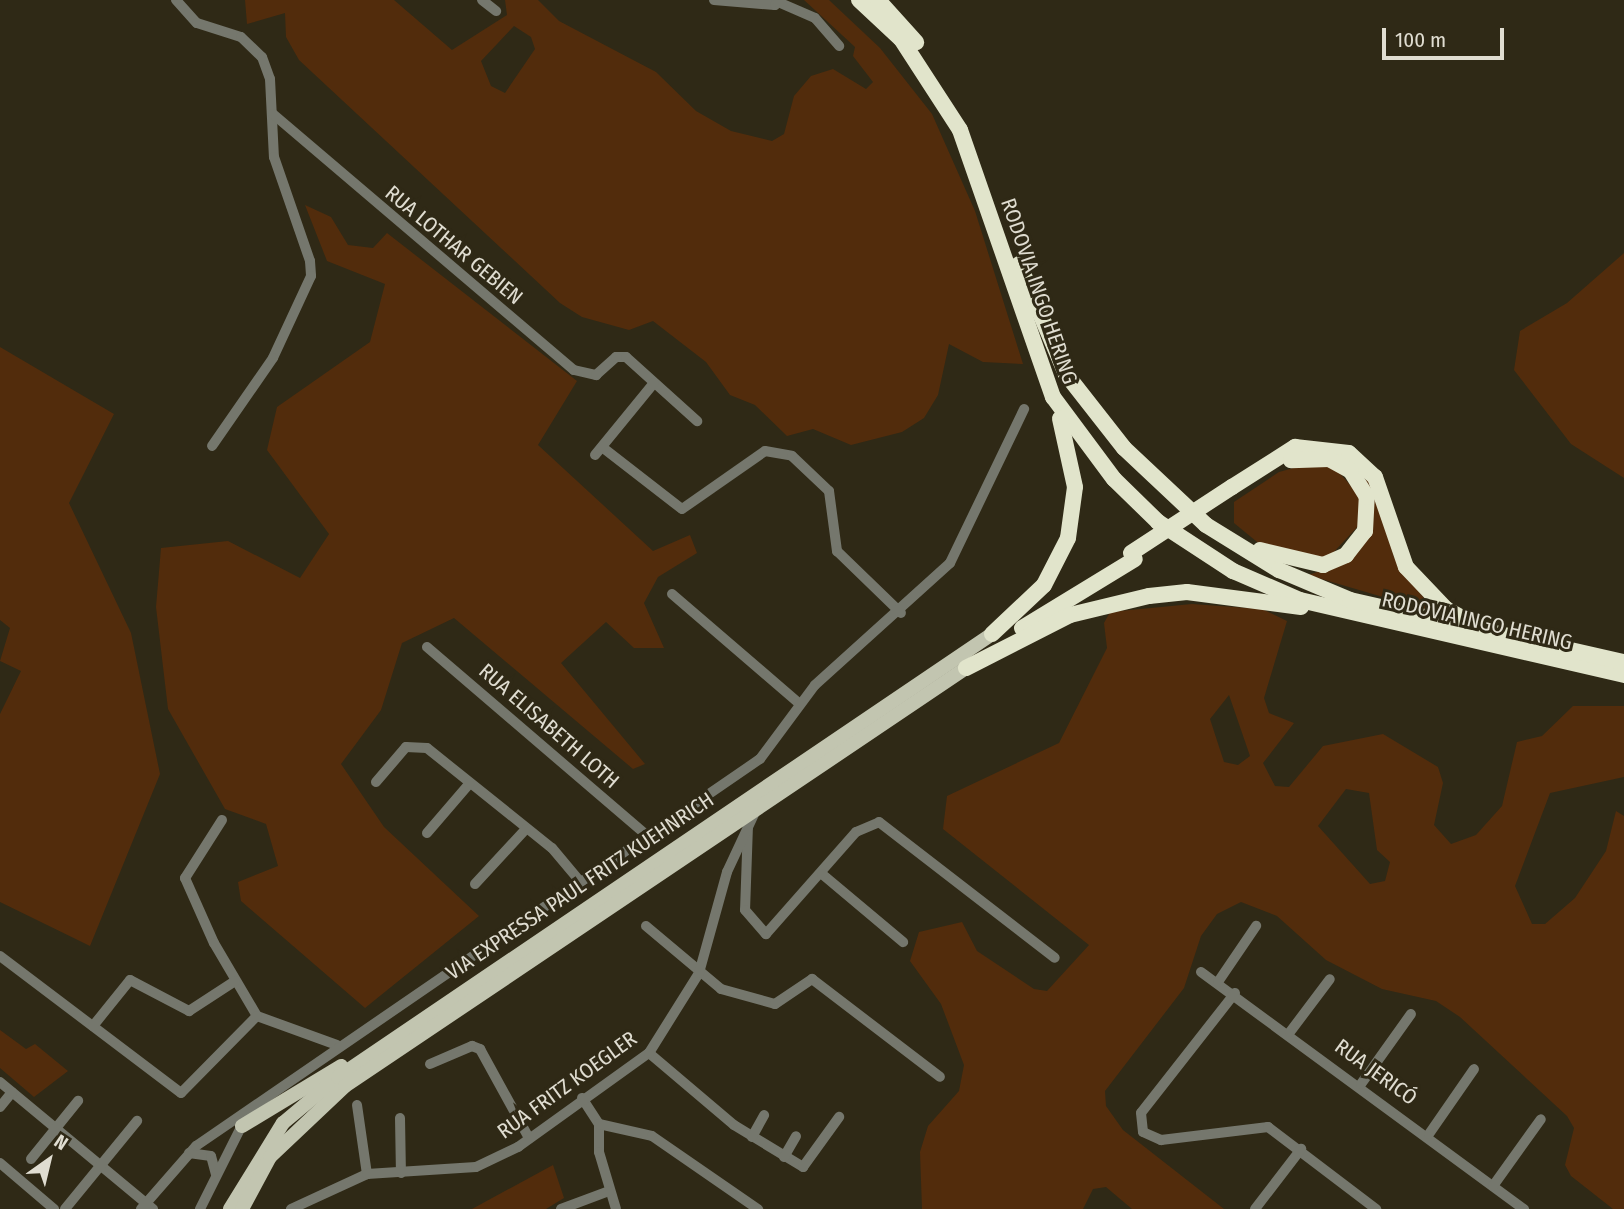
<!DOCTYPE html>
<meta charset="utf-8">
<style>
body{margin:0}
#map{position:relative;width:1624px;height:1209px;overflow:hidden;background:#2f2916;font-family:"Fira Sans Condensed",sans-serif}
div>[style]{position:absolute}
.green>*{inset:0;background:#522c0c}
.minor>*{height:10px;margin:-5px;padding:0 5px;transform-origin:5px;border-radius:5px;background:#75776d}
.major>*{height:14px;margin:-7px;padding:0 7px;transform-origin:7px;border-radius:7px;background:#c2c5b0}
.highway>*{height:16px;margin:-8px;padding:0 8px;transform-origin:8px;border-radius:8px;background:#e1e4cb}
.highway-bridge>*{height:16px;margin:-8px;padding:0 8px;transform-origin:8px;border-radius:8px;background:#e1e4cb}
span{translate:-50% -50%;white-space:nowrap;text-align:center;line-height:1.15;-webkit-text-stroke:6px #2f2916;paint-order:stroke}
.street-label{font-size:21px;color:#e0ddd1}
.north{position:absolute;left:14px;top:1125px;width:70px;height:70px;-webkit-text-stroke:5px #2f2916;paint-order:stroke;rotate:34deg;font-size:19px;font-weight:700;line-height:28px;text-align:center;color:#e0ddd1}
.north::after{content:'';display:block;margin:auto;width:24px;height:32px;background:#e0ddd1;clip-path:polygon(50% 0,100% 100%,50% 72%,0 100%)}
.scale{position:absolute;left:1382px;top:28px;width:122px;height:32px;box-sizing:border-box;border:4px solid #e0ddd1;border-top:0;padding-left:9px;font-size:21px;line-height:24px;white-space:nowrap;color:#e0ddd1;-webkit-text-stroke:5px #2f2916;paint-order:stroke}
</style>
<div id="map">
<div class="green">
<i style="clip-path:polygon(evenodd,245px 0,394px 0,452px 50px,507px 15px,505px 0,538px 0,559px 21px,656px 72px,696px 111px,731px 131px,772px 141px,784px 134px,794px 96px,811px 76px,833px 69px,866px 89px,873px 82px,853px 56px,855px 47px,804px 0,829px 0,880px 48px,932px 114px,975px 211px,1023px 364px,983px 362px,949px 344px,938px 395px,924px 418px,902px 432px,851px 445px,813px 429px,787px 436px,755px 405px,730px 395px,706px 362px,653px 321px,629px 330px,582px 317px,560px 303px,299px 60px,286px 37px,285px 13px,247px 24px,245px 0,514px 26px,531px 37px,535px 49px,505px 93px,491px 86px,481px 61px,514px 26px)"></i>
<i style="clip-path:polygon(305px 205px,331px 217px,348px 245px,373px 248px,387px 233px,577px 381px,538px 445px,653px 551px,690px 535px,697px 553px,658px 577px,644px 603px,664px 648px,634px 648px,606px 622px,561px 663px,645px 764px,633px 769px,454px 618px,402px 643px,381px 710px,341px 764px,384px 827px,479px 916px,365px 1008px,241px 901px,238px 882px,278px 866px,266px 824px,225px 809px,168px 709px,156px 607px,161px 548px,228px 541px,300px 578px,329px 534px,267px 450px,277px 407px,370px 342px,385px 284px,327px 261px)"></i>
<i style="clip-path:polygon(1624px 253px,1624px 478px,1571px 444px,1514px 370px,1520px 331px,1567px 303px)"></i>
<i style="clip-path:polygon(0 347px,114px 414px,69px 503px,131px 633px,160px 774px,90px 946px,0 902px,0 714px,21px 671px,0 661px,10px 628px,0 620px)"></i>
<i style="clip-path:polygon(1315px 462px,1336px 469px,1359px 495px,1362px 522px,1331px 555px,1311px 560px,1262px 546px,1234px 523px,1234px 502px,1279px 472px)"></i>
<i style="clip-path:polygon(1357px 464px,1376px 491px,1394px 557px,1434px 612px,1308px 575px,1342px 564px,1360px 550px,1372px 525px,1366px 480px,1350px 465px)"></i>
<i style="clip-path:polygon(evenodd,1192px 604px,1262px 609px,1287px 621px,1264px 698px,1269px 713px,1294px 723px,1263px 763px,1275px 786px,1289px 787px,1323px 746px,1383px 734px,1438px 767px,1443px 783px,1434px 825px,1451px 844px,1476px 835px,1502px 806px,1517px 742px,1542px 736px,1573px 706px,1624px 706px,1624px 777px,1550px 793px,1515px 886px,1532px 924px,1545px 924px,1575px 898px,1606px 851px,1616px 811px,1624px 816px,1624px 1209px,1613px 1209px,1571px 1176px,1565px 1165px,1574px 1128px,1567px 1116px,1460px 1017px,1436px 1001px,1382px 989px,1326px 960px,1277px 916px,1241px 902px,1217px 914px,1201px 936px,1184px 988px,1105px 1091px,1106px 1106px,1123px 1130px,1224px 1209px,1132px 1209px,1106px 1187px,1093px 1189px,1083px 1209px,922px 1209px,920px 1152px,928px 1126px,959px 1091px,964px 1065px,941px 1004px,910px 961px,919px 932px,962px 922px,977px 951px,1034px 989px,1047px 991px,1089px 945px,943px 829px,947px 796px,1059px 743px,1107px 648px,1104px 623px,1110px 612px,1192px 604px,1229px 695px,1250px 756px,1238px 765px,1224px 762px,1210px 719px,1229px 695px,1192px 604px,1346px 789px,1369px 793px,1377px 850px,1390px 862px,1385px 881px,1370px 884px,1318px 826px,1346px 789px)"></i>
<i style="clip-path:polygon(0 1030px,26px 1049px,35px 1044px,68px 1071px,34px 1097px,0 1068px)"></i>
<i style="clip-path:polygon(553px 1165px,564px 1198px,546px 1209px,472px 1209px)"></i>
</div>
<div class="minor">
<i style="left:176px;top:0;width:31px;rotate:48deg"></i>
<i style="left:197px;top:23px;width:46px;rotate:17.7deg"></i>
<i style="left:241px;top:37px;width:29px;rotate:44deg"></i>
<i style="left:262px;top:57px;width:23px;rotate:70deg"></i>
<i style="left:270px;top:79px;width:78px;rotate:87.1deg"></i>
<i style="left:274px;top:157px;width:110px;rotate:70.9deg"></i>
<i style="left:310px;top:261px;width:15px;rotate:86deg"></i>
<i style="left:311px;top:276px;width:90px;rotate:114.9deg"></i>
<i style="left:273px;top:358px;width:107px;rotate:124.7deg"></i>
<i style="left:482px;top:0;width:18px;rotate:38deg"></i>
<i style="left:714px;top:0;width:61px;rotate:4.7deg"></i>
<i style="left:775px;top:5px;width:6px;rotate:-51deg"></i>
<i style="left:778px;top:2px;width:40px;rotate:23.4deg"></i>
<i style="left:815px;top:18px;width:37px;rotate:49deg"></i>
<i style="left:273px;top:114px;width:395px;rotate:40.4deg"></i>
<i style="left:574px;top:370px;width:23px;rotate:13deg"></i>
<i style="left:596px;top:375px;width:27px;rotate:-42deg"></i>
<i style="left:616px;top:357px;width:10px"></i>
<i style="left:626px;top:357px;width:96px;rotate:42deg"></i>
<i style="left:602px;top:447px;width:101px;rotate:37.8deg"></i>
<i style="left:682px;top:509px;width:101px;rotate:-34.9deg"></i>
<i style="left:765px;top:451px;width:27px;rotate:10deg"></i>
<i style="left:792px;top:456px;width:51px;rotate:43.4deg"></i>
<i style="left:829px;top:491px;width:61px;rotate:82.4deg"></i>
<i style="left:837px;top:551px;width:89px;rotate:44.1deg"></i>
<i style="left:595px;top:455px;width:93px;rotate:-50.7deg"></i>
<i style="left:672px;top:594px;width:169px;rotate:40.7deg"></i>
<i style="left:427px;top:647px;width:289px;rotate:40.6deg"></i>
<i style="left:376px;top:782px;width:46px;rotate:-49.4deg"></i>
<i style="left:406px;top:747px;width:21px;rotate:3deg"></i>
<i style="left:427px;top:748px;width:160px;rotate:38.7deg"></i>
<i style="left:552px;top:848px;width:40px;rotate:50deg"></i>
<i style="left:222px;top:820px;width:69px;rotate:122.5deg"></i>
<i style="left:185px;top:878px;width:71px;rotate:66deg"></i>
<i style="left:214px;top:943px;width:85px;rotate:59.5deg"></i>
<i style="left:257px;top:1016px;width:85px;rotate:19.9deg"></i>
<i style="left:748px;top:825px;width:85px;rotate:92deg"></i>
<i style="left:745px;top:910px;width:32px;rotate:49deg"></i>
<i style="left:766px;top:934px;width:136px;rotate:-48.6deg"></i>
<i style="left:856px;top:832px;width:25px;rotate:-23deg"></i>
<i style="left:879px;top:822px;width:222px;rotate:37.7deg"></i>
<i style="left:427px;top:833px;width:65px;rotate:-49.4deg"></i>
<i style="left:822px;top:874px;width:106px;rotate:40deg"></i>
<i style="left:475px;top:884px;width:75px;rotate:-47.2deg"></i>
<i style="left:646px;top:926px;width:98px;rotate:40deg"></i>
<i style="left:721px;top:989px;width:56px;rotate:15.5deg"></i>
<i style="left:775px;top:1004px;width:45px;rotate:-34deg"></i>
<i style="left:812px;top:979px;width:161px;rotate:37.4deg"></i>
<i style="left:0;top:956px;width:227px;rotate:37.1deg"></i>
<i style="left:181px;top:1093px;width:108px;rotate:-45.4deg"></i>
<i style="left:1201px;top:972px;width:401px;rotate:36.3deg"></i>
<i style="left:1218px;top:982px;width:68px;rotate:-55.8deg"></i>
<i style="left:1235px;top:993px;width:152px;rotate:128.1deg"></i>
<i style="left:1141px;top:1113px;width:19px;rotate:84deg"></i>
<i style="left:1143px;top:1132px;width:20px;rotate:24deg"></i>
<i style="left:1161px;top:1140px;width:108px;rotate:-6.9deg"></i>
<i style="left:1268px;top:1127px;width:136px;rotate:37.2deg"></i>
<i style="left:93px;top:1026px;width:59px;rotate:-51.2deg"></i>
<i style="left:130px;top:980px;width:67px;rotate:27.7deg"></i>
<i style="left:189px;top:1011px;width:55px;rotate:-33.1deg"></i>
<i style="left:1290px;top:1032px;width:66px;rotate:-53deg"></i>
<i style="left:649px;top:1053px;width:111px;rotate:40.3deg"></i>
<i style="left:734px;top:1125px;width:81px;rotate:31.3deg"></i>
<i style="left:803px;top:1167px;width:62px;rotate:-54.2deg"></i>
<i style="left:430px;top:1064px;width:46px;rotate:-23.2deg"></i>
<i style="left:472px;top:1046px;width:9px;rotate:21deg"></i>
<i style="left:480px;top:1049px;width:102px;rotate:61.2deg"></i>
<i style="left:0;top:1082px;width:199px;rotate:39.7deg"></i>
<i style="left:1361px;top:1084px;width:86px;rotate:-54.5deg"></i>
<i style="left:582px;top:1098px;width:31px;rotate:57deg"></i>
<i style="left:599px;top:1124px;width:28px;rotate:90deg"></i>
<i style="left:599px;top:1152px;width:59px;rotate:73.4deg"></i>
<i style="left:357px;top:1105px;width:70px;rotate:81.8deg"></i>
<i style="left:0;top:1107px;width:19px;rotate:-51deg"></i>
<i style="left:400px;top:1118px;width:55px;rotate:89deg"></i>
<i style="left:599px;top:1124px;width:54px;rotate:12.8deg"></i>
<i style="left:652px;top:1136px;width:129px;rotate:34.6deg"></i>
<i style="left:1429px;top:1134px;width:79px;rotate:-55.3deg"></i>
<i style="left:752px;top:1137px;width:25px;rotate:-61deg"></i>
<i style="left:189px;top:1153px;width:22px;rotate:8deg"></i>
<i style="left:211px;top:1156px;width:20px;rotate:75deg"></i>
<i style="left:784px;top:1157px;width:24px;rotate:-60deg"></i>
<i style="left:31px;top:1159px;width:75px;rotate:-51deg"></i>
<i style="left:0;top:1163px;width:71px;rotate:40.4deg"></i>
<i style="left:1493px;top:1186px;width:82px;rotate:-54.4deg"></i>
<i style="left:65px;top:1209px;width:114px;rotate:-50.7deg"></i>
<i style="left:141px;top:1209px;width:84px;rotate:-48.9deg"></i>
<i style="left:196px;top:1146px;width:684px;rotate:-34.46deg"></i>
<i style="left:760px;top:759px;width:92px;rotate:-53.4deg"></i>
<i style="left:815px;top:685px;width:182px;rotate:-42.1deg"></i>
<i style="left:950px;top:563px;width:171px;rotate:-64.3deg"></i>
<i style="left:200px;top:1209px;width:98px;rotate:-63.4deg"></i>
<i style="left:291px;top:1209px;width:84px;rotate:-24.7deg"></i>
<i style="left:367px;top:1174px;width:109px;rotate:-3.7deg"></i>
<i style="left:476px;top:1167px;width:47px;rotate:-25.5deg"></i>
<i style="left:518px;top:1147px;width:161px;rotate:-35.7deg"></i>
<i style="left:649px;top:1053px;width:94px;rotate:-58deg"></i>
<i style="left:699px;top:973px;width:105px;rotate:-74.5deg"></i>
<i style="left:727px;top:872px;width:68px;rotate:-64.9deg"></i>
<i style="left:561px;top:1209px;width:51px;rotate:-20.6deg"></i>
<i style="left:1255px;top:1209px;width:76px;rotate:-52.5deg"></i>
</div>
<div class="major">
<i style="left:242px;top:1126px;width:116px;rotate:-31.2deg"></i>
<i style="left:230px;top:1209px;width:101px;rotate:-58.4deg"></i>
<i style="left:283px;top:1123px;width:72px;rotate:-39.9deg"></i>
<i style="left:338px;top:1077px;width:790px;rotate:-34.11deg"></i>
<i style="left:242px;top:1209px;width:59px;rotate:-61.7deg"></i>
<i style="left:270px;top:1157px;width:103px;rotate:-43.4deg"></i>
<i style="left:345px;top:1086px;width:749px;rotate:-33.94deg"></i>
</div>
<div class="highway">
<i style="left:859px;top:0;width:57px;rotate:42.9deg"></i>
<i style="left:901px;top:39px;width:108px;rotate:57deg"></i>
<i style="left:960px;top:130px;width:283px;rotate:70.8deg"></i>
<i style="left:1053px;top:397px;width:102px;rotate:53.4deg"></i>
<i style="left:1114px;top:479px;width:62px;rotate:44.3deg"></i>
<i style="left:1158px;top:522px;width:90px;rotate:33.2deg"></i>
<i style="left:1233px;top:571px;width:73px;rotate:23.4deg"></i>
<i style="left:1300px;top:600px;width:333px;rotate:13deg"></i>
<i style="left:878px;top:0;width:57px;rotate:47.9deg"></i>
<i style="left:1019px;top:264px;width:120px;rotate:66.9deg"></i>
<i style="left:1066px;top:374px;width:94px;rotate:51.9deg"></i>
<i style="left:1124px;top:448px;width:112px;rotate:43.2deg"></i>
<i style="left:1206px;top:525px;width:86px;rotate:31.7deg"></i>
<i style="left:1279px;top:570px;width:77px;rotate:22.9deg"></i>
<i style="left:1350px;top:600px;width:281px;rotate:12.8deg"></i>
<i style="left:1232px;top:487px;width:75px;rotate:-32.4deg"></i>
<i style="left:1295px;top:447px;width:54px;rotate:6.3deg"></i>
<i style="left:1349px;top:453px;width:35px;rotate:43deg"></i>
<i style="left:1375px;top:477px;width:95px;rotate:71deg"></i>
<i style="left:1406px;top:567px;width:58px;rotate:46.4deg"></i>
<i style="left:1446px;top:609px;width:33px;rotate:29deg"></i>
<i style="left:1260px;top:550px;width:65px;rotate:13.4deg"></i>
<i style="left:1323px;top:565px;width:25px;rotate:-23deg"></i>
<i style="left:1346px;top:555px;width:31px;rotate:-52deg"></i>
<i style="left:1365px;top:531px;width:34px;rotate:-87deg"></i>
<i style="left:1367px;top:497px;width:31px;rotate:-122deg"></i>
<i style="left:1351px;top:471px;width:25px;rotate:-151deg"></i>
<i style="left:1329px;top:459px;width:38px;rotate:178deg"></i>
<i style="left:1022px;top:628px;width:132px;rotate:-31.4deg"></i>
<i style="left:992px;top:634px;width:71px;rotate:-43.3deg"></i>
<i style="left:1044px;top:585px;width:53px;rotate:-62.9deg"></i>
<i style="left:1068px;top:538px;width:51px;rotate:-82.2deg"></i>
<i style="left:1075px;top:487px;width:70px;rotate:-102.4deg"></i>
<i style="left:966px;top:668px;width:117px;rotate:-27deg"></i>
<i style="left:1070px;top:615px;width:81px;rotate:-13.5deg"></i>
<i style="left:1149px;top:596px;width:38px;rotate:-6deg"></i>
<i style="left:1187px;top:592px;width:115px;rotate:7.5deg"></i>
</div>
<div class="highway-bridge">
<i style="left:1131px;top:553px;width:121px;rotate:-33.2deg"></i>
</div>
<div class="street-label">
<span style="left:454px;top:245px;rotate:40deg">RUA LOTHAR GEBIEN</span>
<span style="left:1039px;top:291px;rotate:71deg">RODOVIA INGO HERING</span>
<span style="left:1477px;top:621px;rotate:13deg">RODOVIA INGO HERING</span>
<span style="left:549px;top:726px;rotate:41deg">RUA ELISABETH LOTH</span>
<span style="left:580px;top:886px;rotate:-34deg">VIA EXPRESSA PAUL FRITZ KUEHNRICH</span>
<span style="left:1376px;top:1072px;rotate:36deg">RUA JERICÓ</span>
<span style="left:567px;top:1085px;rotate:-36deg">RUA FRITZ KOEGLER</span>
</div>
<div class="north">N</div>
<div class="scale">100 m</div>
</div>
